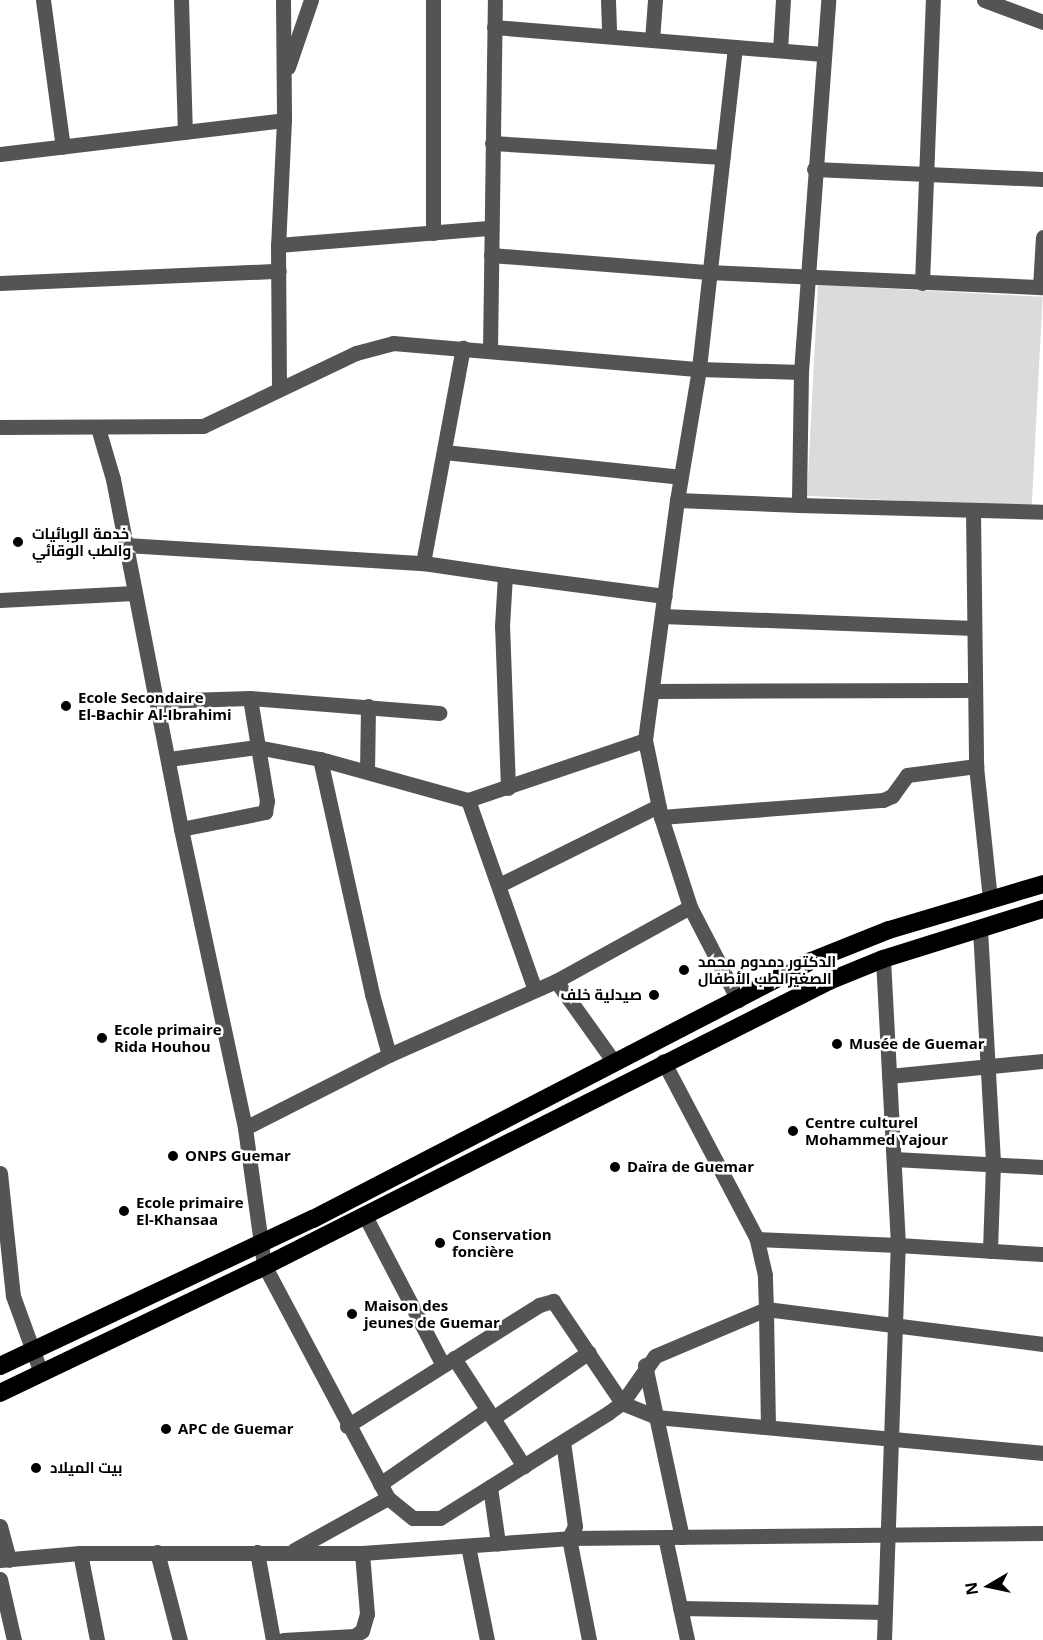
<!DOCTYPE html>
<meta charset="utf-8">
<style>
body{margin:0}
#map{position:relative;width:1043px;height:1640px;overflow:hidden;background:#fff;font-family:"Open Sans",Cairo,sans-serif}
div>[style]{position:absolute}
.green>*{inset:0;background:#dbdbdb;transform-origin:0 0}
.minor>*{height:15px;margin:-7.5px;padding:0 7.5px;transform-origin:7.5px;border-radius:7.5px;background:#545454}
.highway>*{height:18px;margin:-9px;padding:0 9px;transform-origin:9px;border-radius:9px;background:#000}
.dots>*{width:16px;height:16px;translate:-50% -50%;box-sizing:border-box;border:3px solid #fff;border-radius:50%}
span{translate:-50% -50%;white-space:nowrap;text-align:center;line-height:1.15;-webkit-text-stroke:5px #fff;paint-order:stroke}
.poi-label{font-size:15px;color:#000;font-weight:700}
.left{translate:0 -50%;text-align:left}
.right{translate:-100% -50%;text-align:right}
.north{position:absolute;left:959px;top:1556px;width:60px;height:60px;-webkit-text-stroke:4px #fff;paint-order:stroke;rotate:261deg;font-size:16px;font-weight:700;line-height:24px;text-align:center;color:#000}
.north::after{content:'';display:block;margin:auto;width:21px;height:27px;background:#000;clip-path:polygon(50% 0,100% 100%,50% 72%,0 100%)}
</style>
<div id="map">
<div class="green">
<i style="left:818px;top:285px;width:225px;height:211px;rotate:3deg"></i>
</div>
<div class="minor">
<i style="left:43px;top:0;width:148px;rotate:82.3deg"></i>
<i style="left:181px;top:0;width:132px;rotate:88.3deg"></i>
<i style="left:283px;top:0;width:120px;rotate:89.5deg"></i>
<i style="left:608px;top:0;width:36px;rotate:88deg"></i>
<i style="left:984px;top:0;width:63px;rotate:20.4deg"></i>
<i style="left:494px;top:27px;width:330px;rotate:4.7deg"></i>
<i style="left:652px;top:40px;width:40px;rotate:-85.7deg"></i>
<i style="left:735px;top:47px;width:324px;rotate:96.4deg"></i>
<i style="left:699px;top:369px;width:133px;rotate:99.5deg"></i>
<i style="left:677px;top:500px;width:242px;rotate:97.6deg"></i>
<i style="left:645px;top:740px;width:79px;rotate:78.3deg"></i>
<i style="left:661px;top:817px;width:95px;rotate:72.1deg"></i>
<i style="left:690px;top:907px;width:105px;rotate:62.7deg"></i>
<i style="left:780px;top:50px;width:50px;rotate:-86.6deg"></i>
<i style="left:288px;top:67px;width:71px;rotate:-71.1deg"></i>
<i style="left:492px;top:143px;width:231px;rotate:3.5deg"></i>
<i style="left:0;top:154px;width:286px;rotate:-6.8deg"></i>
<i style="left:284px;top:120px;width:125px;rotate:92.7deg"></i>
<i style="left:278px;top:245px;width:143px;rotate:89.6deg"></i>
<i style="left:814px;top:169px;width:229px;rotate:2.5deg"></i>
<i style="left:433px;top:233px;width:233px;rotate:-90deg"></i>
<i style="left:278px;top:245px;width:214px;rotate:-4.6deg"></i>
<i style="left:491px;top:255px;width:218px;rotate:4.5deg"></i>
<i style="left:708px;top:272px;width:335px;rotate:2.6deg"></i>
<i style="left:0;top:283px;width:279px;rotate:-2.5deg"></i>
<i style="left:922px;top:283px;width:283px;rotate:-87.8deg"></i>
<i style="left:1040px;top:287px;width:50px;rotate:-86.6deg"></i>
<i style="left:490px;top:351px;width:351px;rotate:-89.2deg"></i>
<i style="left:801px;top:372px;width:373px;rotate:-85.8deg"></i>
<i style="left:0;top:427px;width:203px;rotate:-0.3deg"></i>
<i style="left:203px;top:426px;width:170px;rotate:-25.5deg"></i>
<i style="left:356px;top:353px;width:38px;rotate:-15deg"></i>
<i style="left:393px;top:343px;width:307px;rotate:4.9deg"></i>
<i style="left:699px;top:369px;width:102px;rotate:1.7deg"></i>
<i style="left:801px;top:372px;width:133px;rotate:90.9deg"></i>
<i style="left:799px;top:505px;width:244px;rotate:1.6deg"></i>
<i style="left:98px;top:428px;width:53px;rotate:73.6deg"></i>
<i style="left:113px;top:479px;width:357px;rotate:79deg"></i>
<i style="left:181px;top:829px;width:306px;rotate:77.9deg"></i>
<i style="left:245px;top:1128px;width:138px;rotate:82.1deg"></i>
<i style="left:264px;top:1265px;width:264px;rotate:62deg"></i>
<i style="left:444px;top:452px;width:237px;rotate:6deg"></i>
<i style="left:677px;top:500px;width:122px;rotate:2.3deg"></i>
<i style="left:973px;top:511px;width:255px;rotate:89.3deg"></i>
<i style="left:976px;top:766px;width:134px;rotate:84deg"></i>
<i style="left:126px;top:545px;width:298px;rotate:3.5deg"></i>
<i style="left:423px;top:563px;width:83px;rotate:8.3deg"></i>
<i style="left:423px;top:563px;width:219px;rotate:-79.5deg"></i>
<i style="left:0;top:600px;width:134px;rotate:-3deg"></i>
<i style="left:662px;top:616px;width:312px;rotate:2.2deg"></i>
<i style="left:653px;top:691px;width:321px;rotate:-0.2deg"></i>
<i style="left:156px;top:701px;width:94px;rotate:-1.8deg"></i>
<i style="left:250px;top:698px;width:190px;rotate:4.5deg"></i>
<i style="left:169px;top:759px;width:89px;rotate:-7.8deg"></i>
<i style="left:257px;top:747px;width:64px;rotate:10.8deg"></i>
<i style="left:320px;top:759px;width:154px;rotate:15.5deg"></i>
<i style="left:468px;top:800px;width:187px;rotate:-18.7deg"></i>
<i style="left:320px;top:759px;width:241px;rotate:77.5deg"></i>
<i style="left:372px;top:994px;width:63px;rotate:74.4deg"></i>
<i style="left:367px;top:771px;width:65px;rotate:-89.1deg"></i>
<i style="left:508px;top:788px;width:162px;rotate:-92.1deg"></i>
<i style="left:502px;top:626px;width:51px;rotate:-86.6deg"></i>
<i style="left:505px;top:575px;width:161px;rotate:7.5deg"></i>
<i style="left:468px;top:800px;width:201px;rotate:70.6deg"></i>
<i style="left:661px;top:817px;width:223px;rotate:-4.4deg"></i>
<i style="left:883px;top:800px;width:10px;rotate:-24deg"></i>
<i style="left:892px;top:796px;width:26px;rotate:-54deg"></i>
<i style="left:907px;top:775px;width:70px;rotate:-7.4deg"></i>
<i style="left:181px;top:829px;width:86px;rotate:-11.4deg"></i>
<i style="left:265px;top:812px;width:11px;rotate:-80deg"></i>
<i style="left:267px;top:801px;width:104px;rotate:-99.4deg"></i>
<i style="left:499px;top:885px;width:178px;rotate:-26.4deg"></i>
<i style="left:980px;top:929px;width:235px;rotate:86.8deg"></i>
<i style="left:993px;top:1164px;width:87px;rotate:92deg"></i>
<i style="left:556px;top:981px;width:100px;rotate:54.4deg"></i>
<i style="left:889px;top:1076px;width:155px;rotate:-5.6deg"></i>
<i style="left:245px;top:1128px;width:161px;rotate:-26.9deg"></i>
<i style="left:389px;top:1055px;width:183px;rotate:-23.9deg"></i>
<i style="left:556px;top:981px;width:153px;rotate:-28.9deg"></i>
<i style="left:894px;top:1159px;width:149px;rotate:3.1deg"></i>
<i style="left:0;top:1173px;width:124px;rotate:84deg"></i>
<i style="left:13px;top:1296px;width:82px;rotate:70deg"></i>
<i style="left:364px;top:1214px;width:170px;rotate:62.4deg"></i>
<i style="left:757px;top:1239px;width:141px;rotate:2.4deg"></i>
<i style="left:898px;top:1245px;width:286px;rotate:-93deg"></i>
<i style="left:454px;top:1358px;width:129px;rotate:57.1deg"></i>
<i style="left:645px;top:1365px;width:176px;rotate:77.9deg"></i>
<i style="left:493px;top:1418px;width:116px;rotate:-34.5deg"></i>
<i style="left:347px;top:1426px;width:227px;rotate:-32.2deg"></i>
<i style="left:539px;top:1305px;width:15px;rotate:-16deg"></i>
<i style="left:553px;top:1301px;width:123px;rotate:55.9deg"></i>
<i style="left:622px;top:1403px;width:37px;rotate:22deg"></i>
<i style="left:656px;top:1417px;width:389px;rotate:5.3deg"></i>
<i style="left:768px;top:1427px;width:118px;rotate:-91deg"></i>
<i style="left:766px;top:1309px;width:279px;rotate:7.2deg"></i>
<i style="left:563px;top:1442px;width:85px;rotate:81.9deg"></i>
<i style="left:575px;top:1526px;width:13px;rotate:117deg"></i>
<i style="left:569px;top:1538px;width:104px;rotate:78.9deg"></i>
<i style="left:380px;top:1484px;width:130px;rotate:-34.7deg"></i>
<i style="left:490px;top:1487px;width:57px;rotate:81.9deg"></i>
<i style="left:0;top:1526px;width:35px;rotate:75deg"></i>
<i style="left:665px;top:1537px;width:105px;rotate:77.9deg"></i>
<i style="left:468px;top:1546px;width:96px;rotate:78.6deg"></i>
<i style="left:294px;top:1550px;width:107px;rotate:-29deg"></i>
<i style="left:388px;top:1498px;width:32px;rotate:39deg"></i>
<i style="left:413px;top:1518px;width:27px"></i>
<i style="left:440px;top:1518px;width:198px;rotate:-32deg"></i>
<i style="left:608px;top:1413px;width:17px;rotate:-36deg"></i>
<i style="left:622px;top:1403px;width:57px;rotate:-54.9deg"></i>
<i style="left:655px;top:1356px;width:121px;rotate:-22.9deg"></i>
<i style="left:766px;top:1309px;width:34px;rotate:-92deg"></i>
<i style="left:765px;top:1275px;width:37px;rotate:-103deg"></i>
<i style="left:757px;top:1239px;width:201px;rotate:-117.8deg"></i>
<i style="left:157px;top:1552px;width:91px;rotate:75.4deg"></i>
<i style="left:257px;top:1552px;width:89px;rotate:79.7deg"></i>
<i style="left:80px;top:1553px;width:89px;rotate:78.9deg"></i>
<i style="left:0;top:1560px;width:80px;rotate:-5deg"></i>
<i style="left:80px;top:1553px;width:282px"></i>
<i style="left:362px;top:1553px;width:208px;rotate:-4.1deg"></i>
<i style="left:569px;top:1538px;width:474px;rotate:-0.6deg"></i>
<i style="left:0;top:1579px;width:63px;rotate:77.1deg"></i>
<i style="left:680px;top:1608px;width:205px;rotate:1.1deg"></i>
<i style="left:283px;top:1640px;width:71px;rotate:-3.2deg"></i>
<i style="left:354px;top:1636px;width:9px;rotate:-32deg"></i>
<i style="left:362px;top:1631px;width:18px;rotate:-74deg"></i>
<i style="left:367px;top:1614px;width:61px;rotate:-94.7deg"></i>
<i style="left:884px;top:1640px;width:395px;rotate:-88deg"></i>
<i style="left:898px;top:1245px;width:145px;rotate:3.6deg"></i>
</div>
<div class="highway">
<i style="left:0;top:1366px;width:346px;rotate:-25.2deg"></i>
<i style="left:313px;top:1219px;width:561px;rotate:-27.39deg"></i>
<i style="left:811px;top:961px;width:84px;rotate:-21.7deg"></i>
<i style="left:889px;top:930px;width:161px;rotate:-16.6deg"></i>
<i style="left:0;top:1393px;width:285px;rotate:-25.6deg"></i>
<i style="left:257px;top:1270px;width:641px;rotate:-26.8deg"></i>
<i style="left:829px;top:981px;width:58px;rotate:-22.2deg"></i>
<i style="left:883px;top:959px;width:168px;rotate:-17.4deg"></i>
</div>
<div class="dots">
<i style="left:18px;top:542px;background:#000"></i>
<i style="left:66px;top:706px;background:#000"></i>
<i style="left:684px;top:970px;background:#000"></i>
<i style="left:654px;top:995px;background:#000"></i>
<i style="left:102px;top:1038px;background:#000"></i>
<i style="left:837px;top:1044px;background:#000"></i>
<i style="left:793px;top:1131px;background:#000"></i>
<i style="left:173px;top:1156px;background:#000"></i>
<i style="left:615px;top:1167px;background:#000"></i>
<i style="left:124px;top:1211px;background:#000"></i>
<i style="left:440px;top:1243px;background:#000"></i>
<i style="left:352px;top:1314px;background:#000"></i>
<i style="left:166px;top:1429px;background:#000"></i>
<i style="left:36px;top:1468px;background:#000"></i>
</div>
<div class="poi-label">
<span class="left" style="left:32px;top:542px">خدمة الوبائيات<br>والطب الوقائي</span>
<span class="left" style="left:78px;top:706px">Ecole Secondaire<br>El-Bachir Al-Ibrahimi</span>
<span class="left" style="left:698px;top:970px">الدكتور دمدوم محمد<br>الصغير لطب الأطفال</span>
<span class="right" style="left:642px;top:995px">صيدلية خلف</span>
<span class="left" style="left:114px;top:1038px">Ecole primaire<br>Rida Houhou</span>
<span class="left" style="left:849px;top:1044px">Musée de Guemar</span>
<span class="left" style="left:805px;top:1131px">Centre culturel<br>Mohammed Yajour</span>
<span class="left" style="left:185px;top:1156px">ONPS Guemar</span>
<span class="left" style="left:627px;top:1167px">Daïra de Guemar</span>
<span class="left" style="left:136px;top:1211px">Ecole primaire<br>El-Khansaa</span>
<span class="left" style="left:452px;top:1243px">Conservation<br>foncière</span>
<span class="left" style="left:364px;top:1314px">Maison des<br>jeunes de Guemar</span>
<span class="left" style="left:178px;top:1429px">APC de Guemar</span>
<span class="left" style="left:50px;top:1468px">بيت الميلاد</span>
</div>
<div class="north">N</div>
</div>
